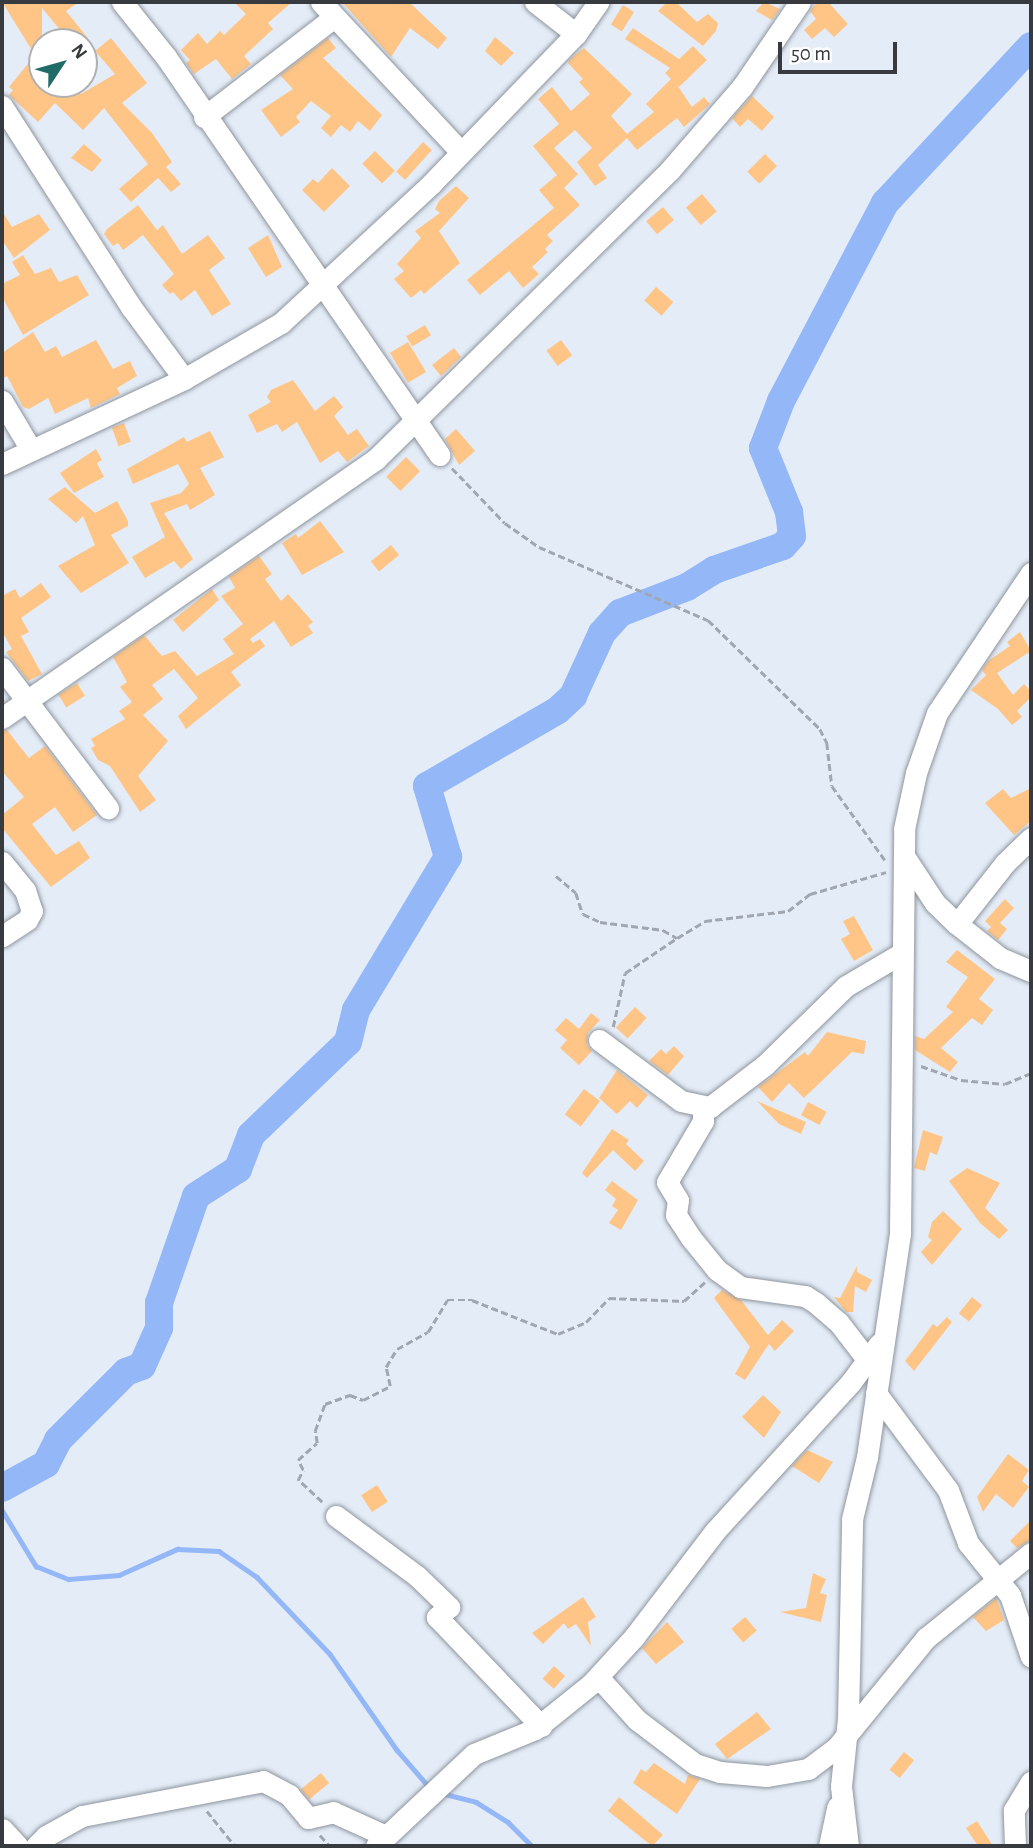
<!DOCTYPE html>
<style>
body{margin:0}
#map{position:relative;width:1033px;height:1848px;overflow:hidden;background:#e4ecf7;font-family:"Alegreya Sans",sans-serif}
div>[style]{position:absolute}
.stream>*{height:4.5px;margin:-2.25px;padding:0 2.25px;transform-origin:2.25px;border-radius:2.25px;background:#94b7f8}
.river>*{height:28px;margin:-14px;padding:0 14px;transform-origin:14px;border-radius:14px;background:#94b7f8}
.building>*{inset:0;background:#fec587;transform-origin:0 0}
.path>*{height:2.5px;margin-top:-1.25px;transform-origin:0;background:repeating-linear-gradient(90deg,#a1a7b0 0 7px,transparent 0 10.5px)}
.roads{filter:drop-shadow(0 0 2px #8e959e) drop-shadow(0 0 2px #8e959e)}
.minor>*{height:21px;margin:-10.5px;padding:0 10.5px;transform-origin:10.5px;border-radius:10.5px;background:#fff}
span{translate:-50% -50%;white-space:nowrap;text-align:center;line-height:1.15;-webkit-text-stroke:5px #fff;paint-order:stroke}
.frame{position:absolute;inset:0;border:4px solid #373a3e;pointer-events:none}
.north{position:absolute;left:28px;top:28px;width:70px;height:70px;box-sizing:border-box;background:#fff;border:2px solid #afb0b2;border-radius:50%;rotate:54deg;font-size:19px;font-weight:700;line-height:28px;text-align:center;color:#373a3e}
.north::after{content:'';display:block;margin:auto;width:24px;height:32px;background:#216c67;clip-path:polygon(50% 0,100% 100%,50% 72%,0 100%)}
.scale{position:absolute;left:778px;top:42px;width:119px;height:32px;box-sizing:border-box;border:4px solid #373a3e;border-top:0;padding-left:9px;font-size:21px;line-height:24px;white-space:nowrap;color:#373a3e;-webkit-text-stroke:5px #fff;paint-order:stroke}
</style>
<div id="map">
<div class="stream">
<i style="left:2px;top:1510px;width:66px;rotate:58.7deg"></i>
<i style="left:36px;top:1566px;width:35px;rotate:22deg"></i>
<i style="left:69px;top:1579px;width:50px;rotate:-4.6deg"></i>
<i style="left:119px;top:1575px;width:64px;rotate:-24.1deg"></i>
<i style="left:177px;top:1549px;width:42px;rotate:2.7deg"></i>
<i style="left:219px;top:1551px;width:46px;rotate:34.4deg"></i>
<i style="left:257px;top:1577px;width:106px;rotate:46.5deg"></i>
<i style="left:330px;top:1654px;width:117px;rotate:55.1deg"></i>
<i style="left:397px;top:1750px;width:50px;rotate:49deg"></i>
<i style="left:441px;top:1793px;width:36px;rotate:14deg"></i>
<i style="left:476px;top:1802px;width:38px;rotate:32deg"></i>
<i style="left:508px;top:1822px;width:34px;rotate:45deg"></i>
</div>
<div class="river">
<i style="left:2px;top:1488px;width:50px;rotate:-28.6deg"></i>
<i style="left:46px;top:1464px;width:27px;rotate:-63deg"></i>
<i style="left:58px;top:1440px;width:96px;rotate:-45deg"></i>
<i style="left:126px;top:1372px;width:17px;rotate:-21deg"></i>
<i style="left:142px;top:1366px;width:42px;rotate:-65.9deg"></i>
<i style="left:159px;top:1328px;width:25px;rotate:-90deg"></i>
<i style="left:159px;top:1303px;width:113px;rotate:-70.9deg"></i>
<i style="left:196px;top:1196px;width:50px;rotate:-32.7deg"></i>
<i style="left:238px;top:1169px;width:36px;rotate:-69deg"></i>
<i style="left:251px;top:1135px;width:134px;rotate:-43.8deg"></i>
<i style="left:348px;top:1042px;width:33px;rotate:-76deg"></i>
<i style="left:356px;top:1010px;width:179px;rotate:-59deg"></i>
<i style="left:448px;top:857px;width:74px;rotate:-106.5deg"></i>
<i style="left:427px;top:786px;width:151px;rotate:-30.1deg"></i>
<i style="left:558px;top:710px;width:21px;rotate:-43deg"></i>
<i style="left:573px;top:696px;width:69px;rotate:-65.3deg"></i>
<i style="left:602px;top:633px;width:27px;rotate:-48deg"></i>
<i style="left:620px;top:613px;width:72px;rotate:-21.2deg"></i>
<i style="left:687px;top:587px;width:32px;rotate:-32deg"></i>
<i style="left:714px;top:570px;width:73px;rotate:-19.2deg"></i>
<i style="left:783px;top:546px;width:13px;rotate:-48deg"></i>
<i style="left:792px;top:536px;width:24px;rotate:-97deg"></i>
<i style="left:789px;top:512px;width:69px;rotate:-112.1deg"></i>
<i style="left:763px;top:448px;width:50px;rotate:-69deg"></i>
<i style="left:781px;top:401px;width:224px;rotate:-62.3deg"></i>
<i style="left:885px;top:203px;width:214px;rotate:-47.1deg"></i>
</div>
<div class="building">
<i style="clip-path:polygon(2px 2px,79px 2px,66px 11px,91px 42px,70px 42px,42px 8px,42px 84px,70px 84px,81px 94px,115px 74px,95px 51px,111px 38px,147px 83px,122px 103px,152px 133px,172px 162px,166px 167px,181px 184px,171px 192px,158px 178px,131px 202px,119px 189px,148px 164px,104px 108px,83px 130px,55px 103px,38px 122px,9px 95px,13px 90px,9px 87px,35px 55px)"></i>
<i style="clip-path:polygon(234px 2px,292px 2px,268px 23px,273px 29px,244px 56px,251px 64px,232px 79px,216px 59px,194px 74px,186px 63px,190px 60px,181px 50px,198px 33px,207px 44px,220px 31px,224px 35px,246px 14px)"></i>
<i style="clip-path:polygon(342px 2px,409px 2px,447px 38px,438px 49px,410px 28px,391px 57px)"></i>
<i style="clip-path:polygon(667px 2px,676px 2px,697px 22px,708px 14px,718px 23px,716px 31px,703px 46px,658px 11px)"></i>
<i style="clip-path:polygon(764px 2px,780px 9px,772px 20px,756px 11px)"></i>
<i style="clip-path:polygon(817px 2px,828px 2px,848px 24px,834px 37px,825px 28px,812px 39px,804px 30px,816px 19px,810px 11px)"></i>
<i style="left:623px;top:5px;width:13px;height:23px;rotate:32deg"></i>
<i style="clip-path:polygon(633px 28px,679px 59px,693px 46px,707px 60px,679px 87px,675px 82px,692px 107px,704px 97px,710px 104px,684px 127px,677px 118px,637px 150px,627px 138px,598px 165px,607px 178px,595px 186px,577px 162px,592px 148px,575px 130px,554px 148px,578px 174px,564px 188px,580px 205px,547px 235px,553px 241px,545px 249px,548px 252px,532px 267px,539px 274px,523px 288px,509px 271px,480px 295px,467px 280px,554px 208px,539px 190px,557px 175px,533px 146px,559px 124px,538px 99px,552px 87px,571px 111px,590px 94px,579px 82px,583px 79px,568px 63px,570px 59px,584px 48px,632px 94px,611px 116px,627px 134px,654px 112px,646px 104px,671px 79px,665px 73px,670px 68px,625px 39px)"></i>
<i style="clip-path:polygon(495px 37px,514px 53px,501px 66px,485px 51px)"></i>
<i style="clip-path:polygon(328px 38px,336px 48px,323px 58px,382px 115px,370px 131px,358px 121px,350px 132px,341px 125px,331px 137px,321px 128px,331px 116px,311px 101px,296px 117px,300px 122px,281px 137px,261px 110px,293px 89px,280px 75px)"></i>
<i style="clip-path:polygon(752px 96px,774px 117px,762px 131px,748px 119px,740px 127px,732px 118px)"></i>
<i style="left:423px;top:142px;width:12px;height:40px;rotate:42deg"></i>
<i style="clip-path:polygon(84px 144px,102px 160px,92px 172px,71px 158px)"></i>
<i style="left:375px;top:151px;width:28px;height:18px;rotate:45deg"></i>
<i style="left:765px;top:154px;width:17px;height:25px;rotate:45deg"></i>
<i style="clip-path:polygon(332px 168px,350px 186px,324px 212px,302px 190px,313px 179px,318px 183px)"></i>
<i style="clip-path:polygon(456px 186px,469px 198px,439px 231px,460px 263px,424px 294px,421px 290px,411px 298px,394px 279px,404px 271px,397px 264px,421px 238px,415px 231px,440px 213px,435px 209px,439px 201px)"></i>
<i style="left:702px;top:194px;width:23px;height:21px;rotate:50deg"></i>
<i style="clip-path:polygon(138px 205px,157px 230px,163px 225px,182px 254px,208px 235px,225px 258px,209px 270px,231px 304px,212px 316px,195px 290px,181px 301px,173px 292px,170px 294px,162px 285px,174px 274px,143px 235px,123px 250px,118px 243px,113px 246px,104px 234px,107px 229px)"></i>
<i style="left:663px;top:207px;width:17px;height:22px;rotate:50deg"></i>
<i style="clip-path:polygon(2px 211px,12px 227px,39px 214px,50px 230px,14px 258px,2px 240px)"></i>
<i style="clip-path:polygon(268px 235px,282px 267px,266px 277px,248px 248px)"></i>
<i style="clip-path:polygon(23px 255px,35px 274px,51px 268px,59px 282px,77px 275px,89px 295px,23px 335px,2px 297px,2px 284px,20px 275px,12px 262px)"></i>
<i style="left:656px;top:287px;width:23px;height:18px;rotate:41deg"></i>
<i style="left:425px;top:325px;width:12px;height:22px;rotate:59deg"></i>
<i style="clip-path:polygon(33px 332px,45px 352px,56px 346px,62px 357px,96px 340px,113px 369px,130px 361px,137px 376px,117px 388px,120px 394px,91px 408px,88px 398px,55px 414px,48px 398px,29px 409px,23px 407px,7px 376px,2px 379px,2px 353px)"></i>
<i style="left:561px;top:340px;width:19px;height:18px;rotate:54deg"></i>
<i style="left:408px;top:342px;width:35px;height:21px;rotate:59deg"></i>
<i style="clip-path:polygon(454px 348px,461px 357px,441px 376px,432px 365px)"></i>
<i style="clip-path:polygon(293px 380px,315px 411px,334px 396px,343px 407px,334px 416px,348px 435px,357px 429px,369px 446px,347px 462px,338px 451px,320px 463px,297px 422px,282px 432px,277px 424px,257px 433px,248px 415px,271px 402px,267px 397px,271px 390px)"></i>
<i style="left:124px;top:423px;width:20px;height:13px;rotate:70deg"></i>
<i style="clip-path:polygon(456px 429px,475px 451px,459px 465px,445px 439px)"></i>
<i style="clip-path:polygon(210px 431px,224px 457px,200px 468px,215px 495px,190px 510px,187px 504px,164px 513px,193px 559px,181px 569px,174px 561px,145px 578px,132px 557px,165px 537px,150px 503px,181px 493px,189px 484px,178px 464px,133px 484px,127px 469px,184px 437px,187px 442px)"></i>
<i style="clip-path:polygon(96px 449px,102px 460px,97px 463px,104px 477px,74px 493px,60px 473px)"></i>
<i style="left:406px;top:457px;width:20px;height:28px;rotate:45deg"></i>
<i style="clip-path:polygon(65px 487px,95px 513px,117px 501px,128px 521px,128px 526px,111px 535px,129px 563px,81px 593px,58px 566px,95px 545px,83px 516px,76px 523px,48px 499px)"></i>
<i style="clip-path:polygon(320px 521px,344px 552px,302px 575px,282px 543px,296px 534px,298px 538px)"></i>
<i style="left:391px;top:545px;width:13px;height:26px;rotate:51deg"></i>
<i style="clip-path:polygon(259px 556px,272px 574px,265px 579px,281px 601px,288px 594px,313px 622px,308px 626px,313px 633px,291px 647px,274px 621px,250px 639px,253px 643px,260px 639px,265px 646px,231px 672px,241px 685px,186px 729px,178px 716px,198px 698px,174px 669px,152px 685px,163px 699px,143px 715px,168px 741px,138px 776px,156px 800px,140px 812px,110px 766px,98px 760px,91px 748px,95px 746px,91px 739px,125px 719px,119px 711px,132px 702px,120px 687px,127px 682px,113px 657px,144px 635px,162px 656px,175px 651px,197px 676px,234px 654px,223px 639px,243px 624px,221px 596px,235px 588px,229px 577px)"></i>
<i style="clip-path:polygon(41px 583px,51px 597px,21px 618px,29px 632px,21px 636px,42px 674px,28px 681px,6px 652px,12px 649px,2px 631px,2px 596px,15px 589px,20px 598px)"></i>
<i style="clip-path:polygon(212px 589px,219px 600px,183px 632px,173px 620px)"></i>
<i style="clip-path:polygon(1020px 632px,1031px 651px,997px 673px,1013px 695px,1024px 684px,1031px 691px,1031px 697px,1017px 711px,1022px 717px,1012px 725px,998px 709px,971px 690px,986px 675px,982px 670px,988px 661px,1010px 646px,1007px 642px)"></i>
<i style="left:77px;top:683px;width:15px;height:22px;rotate:58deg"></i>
<i style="clip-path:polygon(7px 730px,29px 758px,45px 746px,97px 815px,73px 832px,55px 807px,32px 824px,56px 855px,79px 841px,90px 858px,51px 887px,2px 828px,2px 815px,24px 797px,2px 771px,2px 731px)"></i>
<i style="clip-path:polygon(1031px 788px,1031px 821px,1014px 835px,985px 803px,1003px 789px,1011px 798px)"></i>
<i style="clip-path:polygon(1005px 899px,1014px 908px,1000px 923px,1007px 929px,998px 940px,987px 931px,991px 927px,985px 921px)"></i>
<i style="clip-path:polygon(854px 916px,873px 950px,854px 961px,841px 939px,850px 934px,843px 921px)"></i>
<i style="clip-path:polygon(957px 950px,995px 979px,979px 999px,993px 1010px,982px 1025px,972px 1018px,941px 1048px,958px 1062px,950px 1072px,915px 1050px,915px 1036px,924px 1039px,953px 1012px,946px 1007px,968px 977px,946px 962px)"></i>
<i style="left:635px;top:1007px;width:16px;height:28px;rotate:43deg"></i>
<i style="clip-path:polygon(591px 1013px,600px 1020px,588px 1033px,587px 1045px,592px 1051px,579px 1065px,560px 1048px,567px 1040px,555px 1030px,566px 1018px,579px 1029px)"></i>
<i style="clip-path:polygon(827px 1032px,866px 1041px,864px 1054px,852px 1052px,804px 1098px,789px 1083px,772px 1102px,758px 1087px,805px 1052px,808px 1056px)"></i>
<i style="clip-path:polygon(674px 1046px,684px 1056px,668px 1075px,649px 1061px,661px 1049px,666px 1054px)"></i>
<i style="clip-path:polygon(617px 1070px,648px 1095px,637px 1108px,630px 1101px,617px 1114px,599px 1098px)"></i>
<i style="left:584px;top:1089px;width:20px;height:32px;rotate:37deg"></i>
<i style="clip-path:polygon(757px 1101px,806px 1122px,801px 1134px,779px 1124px)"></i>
<i style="left:808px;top:1102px;width:21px;height:15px;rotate:28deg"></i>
<i style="clip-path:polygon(612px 1129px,629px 1140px,626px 1144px,644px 1161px,635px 1171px,613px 1150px,587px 1178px,582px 1173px)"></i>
<i style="clip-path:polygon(923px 1130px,943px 1137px,937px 1155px,930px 1152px,925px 1171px,914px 1168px)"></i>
<i style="clip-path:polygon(967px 1168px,1000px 1183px,985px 1208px,1008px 1230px,999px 1239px,980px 1223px,949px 1181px)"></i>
<i style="clip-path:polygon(612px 1181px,638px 1200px,621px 1230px,609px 1223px,618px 1210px,612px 1206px,616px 1199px,605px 1190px)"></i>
<i style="clip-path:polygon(943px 1211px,962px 1229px,932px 1265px,921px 1252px,932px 1240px,928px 1237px,932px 1222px)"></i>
<i style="clip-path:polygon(857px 1266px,857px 1272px,872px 1280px,866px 1292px,855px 1286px,853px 1312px,846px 1312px,834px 1297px,840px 1298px)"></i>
<i style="clip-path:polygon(722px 1290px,741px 1300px,768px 1335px,782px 1320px,794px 1331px,775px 1351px,769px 1344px,745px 1380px,735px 1374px,750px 1347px,714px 1298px)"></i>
<i style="left:972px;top:1297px;width:13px;height:21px;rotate:39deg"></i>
<i style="clip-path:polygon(947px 1317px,952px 1322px,914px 1371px,905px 1361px,933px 1324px,937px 1327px)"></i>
<i style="clip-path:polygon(763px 1395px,781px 1412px,764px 1438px,742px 1417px)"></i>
<i style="clip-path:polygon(807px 1450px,833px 1462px,819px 1483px,792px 1466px)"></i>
<i style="clip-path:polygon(1008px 1454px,1029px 1470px,1022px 1481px,1029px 1487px,1013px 1508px,996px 1494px,983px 1512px,977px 1497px)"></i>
<i style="left:377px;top:1485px;width:20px;height:19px;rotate:57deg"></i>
<i style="clip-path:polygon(1031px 1520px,1031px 1540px,1017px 1548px,1010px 1541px)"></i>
<i style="clip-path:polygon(813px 1573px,826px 1579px,820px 1593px,827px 1595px,821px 1622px,780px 1612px,806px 1608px)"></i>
<i style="clip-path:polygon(583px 1597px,596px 1617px,588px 1622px,591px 1646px,576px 1624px,568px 1629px,564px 1623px,543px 1644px,532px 1633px)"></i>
<i style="clip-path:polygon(996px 1598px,1004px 1620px,986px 1631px,973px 1617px)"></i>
<i style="left:745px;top:1617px;width:18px;height:18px;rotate:49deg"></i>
<i style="clip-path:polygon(667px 1622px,684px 1642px,656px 1664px,642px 1648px)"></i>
<i style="left:554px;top:1666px;width:15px;height:17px;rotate:42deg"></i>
<i style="clip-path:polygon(757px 1712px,771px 1729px,727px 1759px,715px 1744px)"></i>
<i style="left:904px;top:1752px;width:13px;height:23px;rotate:39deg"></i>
<i style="clip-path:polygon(654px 1763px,685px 1784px,688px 1775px,700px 1779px,677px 1814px,633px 1783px,641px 1769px,646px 1772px)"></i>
<i style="left:321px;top:1773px;width:13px;height:26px;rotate:51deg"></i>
<i style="clip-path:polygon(619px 1797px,663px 1835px,652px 1846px,608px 1811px)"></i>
<i style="clip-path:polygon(977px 1821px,993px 1846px,978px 1846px,966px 1828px)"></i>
</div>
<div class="path">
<i style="left:452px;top:468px;width:76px;rotate:46.1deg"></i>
<i style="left:505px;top:523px;width:42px;rotate:35.2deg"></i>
<i style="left:539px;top:547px;width:184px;rotate:23.4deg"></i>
<i style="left:708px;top:620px;width:156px;rotate:44.2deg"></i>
<i style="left:820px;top:729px;width:16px;rotate:63deg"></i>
<i style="left:827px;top:743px;width:43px;rotate:83.4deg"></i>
<i style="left:832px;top:786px;width:91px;rotate:54.4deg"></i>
<i style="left:556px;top:876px;width:26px;rotate:40deg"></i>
<i style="left:576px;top:893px;width:22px;rotate:72deg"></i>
<i style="left:583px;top:914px;width:19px;rotate:25deg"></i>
<i style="left:600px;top:922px;width:64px;rotate:7.2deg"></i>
<i style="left:663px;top:930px;width:16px;rotate:30deg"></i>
<i style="left:677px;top:938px;width:33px;rotate:-31deg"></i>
<i style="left:705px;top:921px;width:84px;rotate:-6.9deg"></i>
<i style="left:788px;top:911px;width:28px;rotate:-38deg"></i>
<i style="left:810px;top:894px;width:79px;rotate:-16.1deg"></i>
<i style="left:613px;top:1027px;width:55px;rotate:-77.5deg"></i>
<i style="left:625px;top:973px;width:63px;rotate:-33.9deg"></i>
<i style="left:921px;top:1066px;width:42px;rotate:19.3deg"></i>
<i style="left:961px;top:1080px;width:44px;rotate:5.2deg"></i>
<i style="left:1005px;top:1084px;width:28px;rotate:-23deg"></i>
<i style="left:322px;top:1502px;width:33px;rotate:-137deg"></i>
<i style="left:298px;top:1480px;width:11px;rotate:-63deg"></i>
<i style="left:303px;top:1470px;width:11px;rotate:-117deg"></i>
<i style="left:298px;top:1460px;width:25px;rotate:-42deg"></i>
<i style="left:317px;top:1443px;width:12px;rotate:-99deg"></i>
<i style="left:315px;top:1431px;width:29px;rotate:-70deg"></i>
<i style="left:325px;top:1404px;width:27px;rotate:-20deg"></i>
<i style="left:350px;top:1395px;width:14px;rotate:21deg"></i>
<i style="left:363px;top:1400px;width:30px;rotate:-27deg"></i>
<i style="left:390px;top:1386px;width:19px;rotate:-102deg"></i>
<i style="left:386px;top:1367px;width:21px;rotate:-59deg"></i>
<i style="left:397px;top:1349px;width:35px;rotate:-29deg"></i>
<i style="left:428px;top:1332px;width:37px;rotate:-59deg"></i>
<i style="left:447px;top:1300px;width:25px"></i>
<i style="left:472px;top:1300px;width:92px;rotate:21.6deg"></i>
<i style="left:558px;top:1334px;width:30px;rotate:-23deg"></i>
<i style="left:586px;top:1322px;width:33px;rotate:-46deg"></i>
<i style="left:609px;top:1298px;width:75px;rotate:2.3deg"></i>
<i style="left:684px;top:1301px;width:28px;rotate:-42deg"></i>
<i style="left:207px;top:1811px;width:45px;rotate:51.3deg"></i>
<i style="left:320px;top:1835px;width:15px;rotate:48deg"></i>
</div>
<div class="roads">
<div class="minor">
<i style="left:122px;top:2px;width:70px;rotate:51.3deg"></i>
<i style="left:166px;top:57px;width:483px;rotate:55.5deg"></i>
<i style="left:321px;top:2px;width:204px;rotate:47deg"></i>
<i style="left:535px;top:2px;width:52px;rotate:38deg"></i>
<i style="left:2px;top:106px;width:239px;rotate:57.3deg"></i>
<i style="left:131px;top:307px;width:89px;rotate:53.6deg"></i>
<i style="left:204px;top:117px;width:163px;rotate:-37.5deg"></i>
<i style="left:2px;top:401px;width:55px;rotate:59.2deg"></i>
<i style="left:2px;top:464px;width:201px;rotate:-25deg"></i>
<i style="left:184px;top:379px;width:112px;rotate:-30deg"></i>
<i style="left:281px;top:323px;width:205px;rotate:-42.8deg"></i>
<i style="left:431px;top:184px;width:209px;rotate:-46deg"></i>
<i style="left:576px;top:34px;width:39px;rotate:-55deg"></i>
<i style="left:2px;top:668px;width:176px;rotate:52.9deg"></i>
<i style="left:2px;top:718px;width:455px;rotate:-34.7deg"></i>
<i style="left:376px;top:459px;width:412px;rotate:-44.5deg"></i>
<i style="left:670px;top:170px;width:110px;rotate:-49.1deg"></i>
<i style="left:742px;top:87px;width:103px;rotate:-55.7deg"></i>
<i style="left:904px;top:856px;width:56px;rotate:56.6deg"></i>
<i style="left:935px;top:903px;width:30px;rotate:44deg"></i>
<i style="left:957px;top:924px;width:55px;rotate:38.3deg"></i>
<i style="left:1000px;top:958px;width:34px;rotate:23deg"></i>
<i style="left:2px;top:862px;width:36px;rotate:51deg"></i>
<i style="left:25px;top:890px;width:22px;rotate:72deg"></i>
<i style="left:32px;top:911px;width:10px;rotate:119deg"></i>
<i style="left:27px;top:920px;width:30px;rotate:147deg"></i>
<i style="left:957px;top:924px;width:78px;rotate:-51.8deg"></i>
<i style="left:1005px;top:863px;width:36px;rotate:-44deg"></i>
<i style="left:599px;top:1040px;width:102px;rotate:36.6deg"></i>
<i style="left:681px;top:1101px;width:30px;rotate:12deg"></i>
<i style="left:710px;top:1107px;width:69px;rotate:-37.4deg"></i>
<i style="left:765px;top:1065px;width:113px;rotate:-44.3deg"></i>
<i style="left:846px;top:986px;width:65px;rotate:-30.5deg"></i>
<i style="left:703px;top:1108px;width:13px;rotate:90deg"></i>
<i style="left:703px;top:1121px;width:71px;rotate:120.5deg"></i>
<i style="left:667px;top:1182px;width:21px;rotate:59deg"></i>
<i style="left:678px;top:1200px;width:15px;rotate:98deg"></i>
<i style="left:676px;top:1215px;width:27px;rotate:57deg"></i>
<i style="left:691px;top:1238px;width:41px;rotate:50.9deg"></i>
<i style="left:717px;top:1270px;width:29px;rotate:36deg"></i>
<i style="left:740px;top:1287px;width:66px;rotate:7.9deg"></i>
<i style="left:805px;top:1296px;width:13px;rotate:32deg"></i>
<i style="left:816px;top:1303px;width:30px;rotate:41deg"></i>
<i style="left:839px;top:1323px;width:49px;rotate:52.4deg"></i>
<i style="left:876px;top:1393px;width:121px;rotate:53.4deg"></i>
<i style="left:948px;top:1490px;width:57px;rotate:69.3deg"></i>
<i style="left:968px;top:1543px;width:67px;rotate:51.1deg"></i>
<i style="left:1010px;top:1595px;width:65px;rotate:71.3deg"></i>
<i style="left:336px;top:1516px;width:101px;rotate:36.5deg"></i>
<i style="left:417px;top:1576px;width:45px;rotate:44.1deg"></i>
<i style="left:449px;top:1607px;width:16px;rotate:140deg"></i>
<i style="left:437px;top:1617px;width:151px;rotate:46.3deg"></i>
<i style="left:598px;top:1677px;width:58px;rotate:47.8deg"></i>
<i style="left:637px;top:1720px;width:73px;rotate:37.2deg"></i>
<i style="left:695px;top:1764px;width:26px;rotate:18deg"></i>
<i style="left:720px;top:1772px;width:47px;rotate:4.9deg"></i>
<i style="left:767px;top:1776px;width:42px;rotate:-9.7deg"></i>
<i style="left:808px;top:1769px;width:36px;rotate:-37deg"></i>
<i style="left:837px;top:1747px;width:141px;rotate:-50.8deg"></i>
<i style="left:926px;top:1638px;width:135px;rotate:-39deg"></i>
<i style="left:2px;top:1829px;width:23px;rotate:47deg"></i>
<i style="left:36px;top:1846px;width:14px;rotate:-45deg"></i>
<i style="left:46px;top:1836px;width:41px;rotate:-29.1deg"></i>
<i style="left:82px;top:1816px;width:184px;rotate:-10.9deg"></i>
<i style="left:263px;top:1781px;width:30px;rotate:28deg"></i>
<i style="left:289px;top:1795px;width:30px;rotate:50deg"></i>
<i style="left:308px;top:1818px;width:26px;rotate:-13deg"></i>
<i style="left:333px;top:1812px;width:58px;rotate:24.4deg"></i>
<i style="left:376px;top:1846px;width:134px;rotate:-43.2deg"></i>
<i style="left:474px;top:1754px;width:66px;rotate:-22.3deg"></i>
<i style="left:535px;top:1729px;width:72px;rotate:-38.8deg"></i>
<i style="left:591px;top:1684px;width:64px;rotate:-47.5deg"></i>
<i style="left:634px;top:1637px;width:133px;rotate:-52.6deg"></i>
<i style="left:715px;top:1531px;width:202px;rotate:-47.6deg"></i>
<i style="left:851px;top:1382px;width:47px;rotate:-53.6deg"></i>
<i style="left:829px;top:1846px;width:40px;rotate:-78deg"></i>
<i style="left:848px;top:1846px;width:60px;rotate:-96.7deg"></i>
<i style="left:841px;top:1786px;width:68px;rotate:-84.1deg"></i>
<i style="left:848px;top:1718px;width:199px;rotate:-88.8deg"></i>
<i style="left:852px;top:1519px;width:64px;rotate:-76.4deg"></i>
<i style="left:867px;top:1457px;width:225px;rotate:-81.6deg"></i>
<i style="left:900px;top:1234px;width:405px;rotate:-89.4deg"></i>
<i style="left:904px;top:829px;width:57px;rotate:-77.9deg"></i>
<i style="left:916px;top:773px;width:64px;rotate:-70.7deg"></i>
<i style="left:937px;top:713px;width:169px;rotate:-56.1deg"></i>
<i style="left:1015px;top:1846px;width:36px;rotate:-92deg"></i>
<i style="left:1014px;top:1810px;width:33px;rotate:-59deg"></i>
</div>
</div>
<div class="frame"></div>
<div class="north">N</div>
<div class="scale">50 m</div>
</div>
